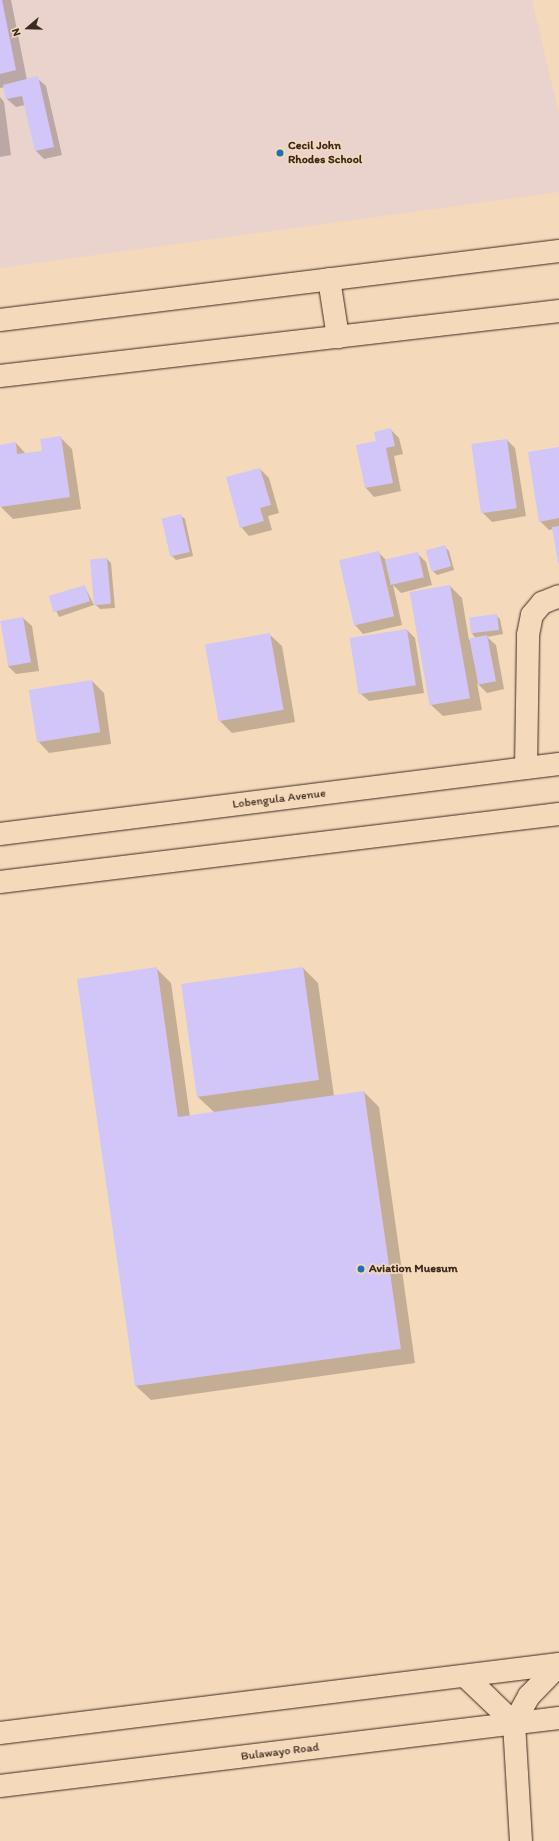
<!DOCTYPE html>
<style>
body{margin:0}
#map{position:relative;width:559px;height:1841px;overflow:hidden;background:#f4d9bb;font-family:Itim,sans-serif}
div>[style]{position:absolute}
.built>*{inset:0;background:#ead3cd}
.shadow>*{inset:0;background:#0003}
.building>*{inset:0;background:#d2c5f7;transform-origin:0 0}
.roads{filter:drop-shadow(0 0 1px #3b2a1e) drop-shadow(0 0 1px #3b2a1e)}
.minor>*{height:22px;margin:-11px;padding:0 11px;transform-origin:11px;border-radius:11px;background:#f4d9bb}
.highway>*{height:22px;margin:-11px;padding:0 11px;transform-origin:11px;border-radius:11px;background:#f4d9bb}
.dots>*{width:11px;height:11px;translate:-50% -50%;box-sizing:border-box;border:2px solid #f4d9bb;border-radius:50%}
span{translate:-50% -50%;white-space:nowrap;text-align:center;line-height:1.15;-webkit-text-stroke:3.5px #f4d9bb;paint-order:stroke}
.poi-label{font-size:12px;color:#3b2a1e;font-weight:700}
.left{translate:0 -50%;text-align:left}
.street-label{font-size:12px;color:#3b2a1e}
.north{position:absolute;left:8px;top:8px;width:40px;height:40px;-webkit-text-stroke:3px #f4d9bb;paint-order:stroke;rotate:250deg;font-size:11px;font-weight:700;line-height:16px;text-align:center;color:#3b2a1e}
.north::after{content:'';display:block;margin:auto;width:14px;height:18px;background:#3b2a1e;clip-path:polygon(50% 0,100% 100%,50% 72%,0 100%)}
</style>
<div id="map">
<div class="built">
<i style="clip-path:polygon(0 0,532px 0,559px 114px,559px 192px,0 268px)"></i>
</div>
<div class="shadow">
<i style="clip-path:polygon(0 0,11px 0,27px 80px,37px 78px,46px 86px,62px 155px,44px 159px,36px 151px,25px 105px,16px 107px,7px 99px,5px 87px,0 88px)"></i>
<i style="clip-path:polygon(0 97px,4px 102px,11px 155px,0 157px)"></i>
<i style="clip-path:polygon(391px 430px,399px 438px,403px 454px,394px 456px,401px 491px,374px 497px,366px 488px,358px 446px,377px 442px)"></i>
<i style="clip-path:polygon(60px 437px,72px 449px,81px 509px,13px 519px,1px 507px,0 446px,16px 443px,26px 454px,43px 452px)"></i>
<i style="clip-path:polygon(507px 440px,515px 448px,526px 516px,492px 522px,483px 513px,472px 445px)"></i>
<i style="clip-path:polygon(559px 448px,559px 563px,553px 529px,549px 530px,540px 521px)"></i>
<i style="clip-path:polygon(260px 469px,269px 478px,279px 513px,268px 516px,272px 530px,249px 536px,241px 527px)"></i>
<i style="clip-path:polygon(180px 515px,185px 519px,193px 556px,176px 560px,172px 556px,163px 519px)"></i>
<i style="clip-path:polygon(445px 547px,449px 551px,454px 570px,437px 575px,433px 571px)"></i>
<i style="clip-path:polygon(379px 553px,387px 561px,418px 554px,426px 562px,432px 585px,401px 593px,393px 585px,402px 625px,363px 634px,355px 625px,340px 562px)"></i>
<i style="clip-path:polygon(107px 559px,111px 563px,115px 608px,100px 609px,96px 605px)"></i>
<i style="clip-path:polygon(450px 586px,462px 598px,469px 640px,476px 638px,472px 634px,496px 615px,500px 619px,503px 634px,487px 637px,496px 645px,504px 689px,487px 693px,477px 683px,482px 710px,443px 716px,430px 704px)"></i>
<i style="clip-path:polygon(85px 587px,94px 605px,59px 617px,50px 598px)"></i>
<i style="clip-path:polygon(23px 618px,32px 626px,39px 671px,16px 674px,8px 666px)"></i>
<i style="clip-path:polygon(407px 630px,415px 638px,424px 693px,369px 701px,360px 693px)"></i>
<i style="clip-path:polygon(269px 634px,282px 646px,295px 722px,232px 733px,220px 721px)"></i>
<i style="clip-path:polygon(92px 681px,104px 693px,111px 744px,49px 753px,37px 740px)"></i>
<i style="clip-path:polygon(156px 968px,171px 983px,190px 1117px,215px 1113px,198px 1097px,182px 985px,303px 968px,318px 983px,334px 1096px,364px 1092px,379px 1107px,415px 1363px,151px 1400px,136px 1386px)"></i>
</div>
<div class="building">
<i style="clip-path:polygon(0 0,2px 0,16px 70px,0 74px)"></i>
<i style="clip-path:polygon(38px 76px,54px 147px,35px 151px,22px 96px,6px 99px,3px 85px)"></i>
<i style="clip-path:polygon(391px 428px,395px 446px,386px 448px,393px 483px,365px 488px,356px 445px,376px 441px,374px 432px)"></i>
<i style="clip-path:polygon(61px 436px,70px 497px,0 507px,0 445px,16px 442px,17px 454px,42px 451px,40px 439px)"></i>
<i style="left:507px;top:439px;width:70px;height:36px;rotate:82deg"></i>
<i style="clip-path:polygon(559px 447px,559px 518px,539px 522px,528px 452px)"></i>
<i style="clip-path:polygon(260px 468px,271px 505px,260px 508px,264px 521px,240px 528px,226px 477px)"></i>
<i style="left:181px;top:514px;width:39px;height:20px;rotate:77deg"></i>
<i style="clip-path:polygon(559px 526px,559px 563px,558px 563px,552px 527px)"></i>
<i style="left:445px;top:545px;width:22px;height:20px;rotate:74deg"></i>
<i style="left:379px;top:551px;width:67px;height:41px;rotate:77deg"></i>
<i style="left:418px;top:552px;width:26px;height:34px;rotate:77deg"></i>
<i style="left:107px;top:558px;width:46px;height:17px;rotate:85deg"></i>
<i style="left:85px;top:585px;width:17px;height:38px;rotate:73deg"></i>
<i style="left:450px;top:585px;width:115px;height:41px;rotate:80deg"></i>
<i style="left:497px;top:614px;width:16px;height:28px;rotate:83deg"></i>
<i style="left:23px;top:617px;width:46px;height:23px;rotate:80deg"></i>
<i style="left:407px;top:629px;width:57px;height:58px;rotate:81deg"></i>
<i style="left:270px;top:633px;width:78px;height:66px;rotate:80deg"></i>
<i style="left:487px;top:635px;width:47px;height:18px;rotate:79deg"></i>
<i style="left:92px;top:680px;width:53px;height:64px;rotate:81deg"></i>
<i style="clip-path:polygon(157px 967px,178px 1117px,364px 1091px,401px 1349px,135px 1386px,77px 979px)"></i>
<i style="left:303px;top:967px;width:114px;height:123px;rotate:82deg"></i>
</div>
<div class="roads">
<div class="minor">
<i style="left:329px;top:279px;width:59px;rotate:81.2deg"></i>
<i style="left:0;top:320px;width:563px;rotate:-7.04deg"></i>
<i style="left:0;top:376px;width:563px;rotate:-6.63deg"></i>
<i style="left:526px;top:768px;width:133px;rotate:-89.1deg"></i>
<i style="left:528px;top:635px;width:20px;rotate:-79deg"></i>
<i style="left:532px;top:615px;width:16px;rotate:-50deg"></i>
<i style="left:542px;top:603px;width:18px;rotate:-22deg"></i>
<i style="left:465px;top:1676px;width:68px;rotate:43.8deg"></i>
<i style="left:0;top:1733px;width:563px;rotate:-7.04deg"></i>
<i style="left:0;top:1786px;width:563px;rotate:-6.94deg"></i>
<i style="left:521px;top:1841px;width:118px;rotate:-93.4deg"></i>
<i style="left:514px;top:1723px;width:31px;rotate:-61deg"></i>
<i style="left:529px;top:1696px;width:43px;rotate:-45.9deg"></i>
</div>
<div class="highway">
<i style="left:0;top:834px;width:563px;rotate:-7.14deg"></i>
<i style="left:0;top:882px;width:563px;rotate:-6.94deg"></i>
</div>
</div>
<div class="dots">
<i style="left:280px;top:153px;background:#1f6fb2"></i>
<i style="left:361px;top:1269px;background:#1f6fb2"></i>
</div>
<div class="poi-label">
<span class="left" style="left:288px;top:153px">Cecil John<br>Rhodes School</span>
<span class="left" style="left:369px;top:1269px">Aviation Muesum</span>
</div>
<div class="street-label">
<span style="left:279px;top:799px;rotate:-7deg">Lobengula Avenue</span>
<span style="left:280px;top:1752px;rotate:-7deg">Bulawayo Road</span>
</div>
<div class="north">N</div>
</div>
